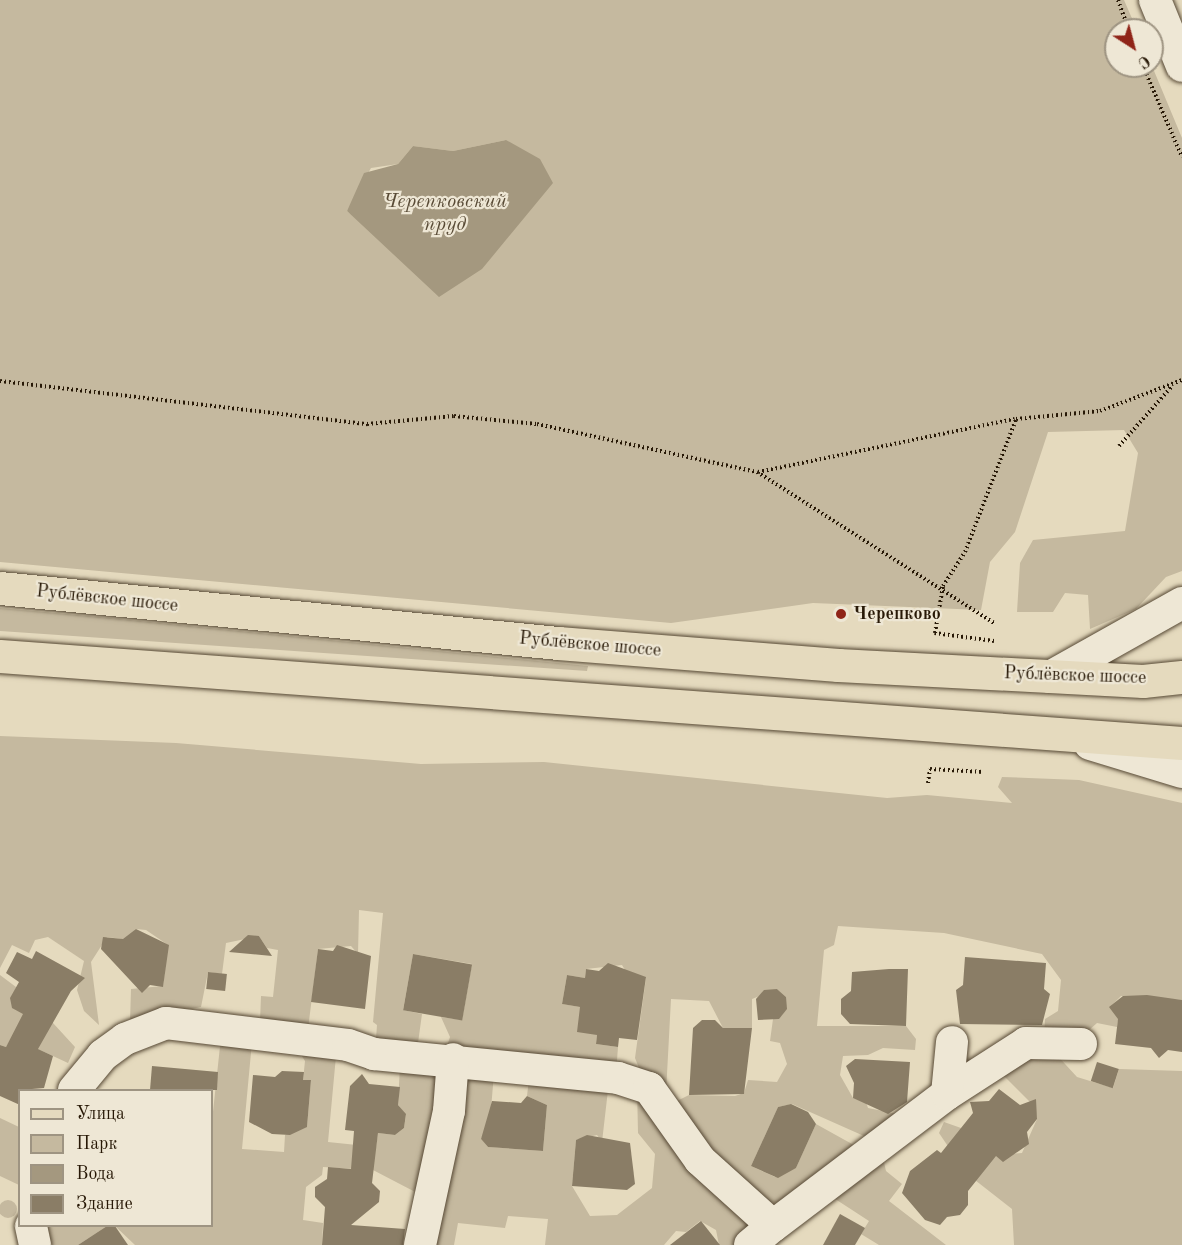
<!DOCTYPE html>
<meta charset="utf-8">
<style>
body{margin:0}
#map{position:relative;width:1182px;height:1245px;overflow:hidden;background:#e5dabe;font-family:"Old Standard TT",serif}
div>[style]{position:absolute}
.green>*{inset:0;background:#c5b99f}
.round{border-radius:50%}
.water>*{inset:0;background:#a4987f}
.building>*{inset:0;background:#8a7d66;transform-origin:0 0}
.path>*{height:4px;margin-top:-2px;transform-origin:0;background:repeating-linear-gradient(90deg,#271806 0 1.5px,transparent 0 4.5px)}
.roads{filter:drop-shadow(0 0 2px #564834) drop-shadow(0 0 2px #564834)}
.minor>*{height:32px;margin:-16px;padding:0 16px;transform-origin:16px;border-radius:16px;background:#eee7d5}
.major>*{height:33px;margin:-16.5px;padding:0 16.5px;transform-origin:16.5px;border-radius:16.5px;background:#e5dabe}
.dots>*{width:16px;height:16px;translate:-50% -50%;box-sizing:border-box;border:3px solid #eee7d5;border-radius:50%}
span{translate:-50% -50%;white-space:nowrap;text-align:center;line-height:1.15;-webkit-text-stroke:4.5px #eee7d5;paint-order:stroke}
.street-label{font-size:18px;color:#271806}
.poi-label{font-size:18px;color:#271806;font-weight:700}
.left{translate:0 -50%;text-align:left}
.water-label{font-size:20px;color:#594b36;font-style:italic}
.legend{position:absolute;left:18px;top:1089px;width:195px;height:138px;box-sizing:border-box;background:#eee7d5;border:2px solid #9e9482;margin:0;padding:8px 10px;list-style:none;font-size:18px;color:#271806}
.legend li{display:flex;align-items:center;gap:12px;height:30px}
.legend b{width:30px;border:2px solid #9e9482}
.north{position:absolute;left:1104px;top:18px;width:60px;height:60px;box-sizing:border-box;background:#eee7d5;border:2px solid #9e9482;border-radius:50%;rotate:144deg;font-size:16px;font-weight:700;line-height:24px;text-align:center;color:#271806}
.north::after{content:'';display:block;margin:auto;width:21px;height:27px;background:#8f2418;clip-path:polygon(50% 0,100% 100%,50% 72%,0 100%)}
</style>
<div id="map">
<div class="green">
<i style="clip-path:polygon(evenodd,0 0,1124px 0,1137px 30px,1116px 30px,1116px 66px,1152px 66px,1182px 138px,1182px 571px,1166px 577px,1136px 609px,1090px 629px,1088px 595px,1065px 593px,1053px 612px,1017px 612px,1020px 563px,1033px 540px,1125px 531px,1138px 453px,1124px 430px,1048px 432px,1015px 532px,990px 562px,981px 610px,813px 603px,671px 623px,0 562px,0 0,506px 140px,367px 227px,347px 211px,371px 168px,398px 164px,413px 146px,453px 151px,506px 140px)"></i>
<i style="clip-path:polygon(0 608px,110px 618px,588px 666px,587px 671px,0 631px)"></i>
<i style="clip-path:polygon(0 736px,176px 743px,421px 764px,544px 762px,887px 798px,927px 795px,1012px 803px,998px 787px,1002px 777px,1079px 780px,1182px 803px,1182px 1000px,1121px 996px,1112px 1005px,1119px 1014px,1117px 1027px,1097px 1023px,1080px 1038px,1044px 1038px,1045px 1019px,1058px 1011px,1061px 980px,1042px 954px,944px 933px,838px 926px,834px 945px,824px 950px,817px 1026px,906px 1026px,916px 1039px,915px 1050px,883px 1048px,868px 1055px,843px 1056px,840px 1075px,853px 1098px,865px 1099px,868px 1108px,898px 1114px,873px 1140px,792px 1104px,778px 1107px,751px 1166px,775px 1177px,779px 1171px,796px 1168px,816px 1124px,861px 1149px,781px 1203px,769px 1202px,740px 1188px,673px 1103px,689px 1095px,735px 1096px,744px 1093px,748px 1080px,777px 1082px,787px 1064px,780px 1043px,770px 1041px,773px 1019px,786px 997px,777px 989px,752px 999px,752px 1028px,723px 1028px,709px 1001px,671px 999px,666px 1093px,643px 1078px,635px 1058px,646px 978px,628px 975px,622px 965px,586px 969px,585px 978px,567px 975px,562px 1004px,580px 1007px,597px 1035px,596px 1044px,618px 1047px,616px 1073px,447px 1046px,450px 1037px,441px 1017px,462px 1020px,472px 964px,413px 954px,403px 1010px,422px 1014px,418px 1043px,376px 1039px,377px 1025px,373px 1022px,383px 913px,359px 910px,358px 954px,351px 946px,318px 949px,308px 1029px,260px 1022px,261px 996px,273px 997px,278px 950px,267px 948px,259px 936px,226px 943px,222px 974px,208px 972px,201px 1007px,130px 1022px,131px 989px,163px 986px,168px 945px,146px 930px,136px 929px,129px 940px,107px 937px,91px 962px,99px 1025px,84px 1011px,77px 990px,84px 961px,48px 937px,35px 940px,29px 953px,12px 945px,0 968px)"></i>
<i style="clip-path:polygon(0 975px,16px 987px,12px 1008px,29px 1009px,53px 1023px,75px 1047px,68px 1063px,12px 1037px,6px 1047px,0 1045px)"></i>
<i style="clip-path:polygon(221px 1037px,252px 1042px,242px 1149px,284px 1152px,285px 1135px,296px 1126px,307px 1127px,311px 1080px,303px 1080px,305px 1061px,298px 1050px,336px 1056px,328px 1142px,376px 1147px,378px 1133px,395px 1135px,404px 1128px,406px 1115px,398px 1105px,400px 1065px,438px 1075px,445px 1095px,421px 1195px,373px 1170px,323px 1167px,322px 1175px,306px 1187px,303px 1220px,323px 1223px,322px 1245px,135px 1245px,115px 1226px,212px 1226px,212px 1121px)"></i>
<i style="clip-path:polygon(1019px 1052px,1054px 1052px,1077px 1077px,1113px 1088px,1119px 1069px,1182px 1071px,1182px 1245px,1014px 1245px,1012px 1209px,966px 1173px,939px 1133px,944px 1122px,961px 1128px,1003px 1161px,1009px 1154px,1022px 1153px,1037px 1119px,1035px 1107px,998px 1070px)"></i>
<i style="clip-path:polygon(530px 1071px,608px 1090px,602px 1142px,597px 1135px,576px 1140px,572px 1186px,590px 1216px,617px 1215px,652px 1188px,655px 1154px,638px 1133px,637px 1087px,752px 1218px,744px 1245px,719px 1245px,716px 1230px,700px 1221px,686px 1232px,676px 1231px,664px 1245px,545px 1245px,548px 1219px,508px 1216px,505px 1228px,458px 1223px,454px 1245px,425px 1245px,464px 1079px,494px 1073px,490px 1121px,481px 1139px,488px 1147px,543px 1151px,547px 1105px,527px 1096px)"></i>
<i style="clip-path:polygon(0 1118px,19px 1127px,19px 1185px,0 1176px)"></i>
<i style="clip-path:polygon(882px 1154px,886px 1171px,902px 1184px,889px 1201px,946px 1245px,879px 1245px,861px 1234px,869px 1221px,826px 1193px)"></i>
<i class="round" style="left:-1px;top:1200px;width:18px;height:18px"></i>
<i style="clip-path:polygon(47px 1226px,107px 1226px,78px 1245px,50px 1245px)"></i>
</div>
<div class="water">
<i style="clip-path:polygon(506px 140px,540px 159px,553px 183px,482px 269px,439px 297px,347px 211px,364px 173px,398px 164px,413px 146px,453px 151px)"></i>
</div>
<div class="building">
<i style="clip-path:polygon(136px 929px,169px 945px,163px 987px,150px 985px,142px 993px,101px 949px,103px 937px,123px 939px)"></i>
<i style="clip-path:polygon(248px 935px,259px 936px,272px 956px,229px 952px)"></i>
<i style="clip-path:polygon(337px 945px,371px 956px,365px 1009px,311px 1002px,318px 949px,333px 951px)"></i>
<i style="clip-path:polygon(36px 951px,85px 978px,71px 991px,38px 1049px,53px 1056px,44px 1088px,20px 1090px,20px 1105px,0 1096px,0 1045px,6px 1047px,23px 1014px,12px 1008px,10px 998px,19px 982px,6px 973px,17px 952px,32px 959px)"></i>
<i style="left:413px;top:954px;width:60px;height:57px;rotate:10deg"></i>
<i style="clip-path:polygon(965px 957px,1046px 963px,1044px 989px,1050px 994px,1042px 1025px,960px 1024px,956px 990px,963px 985px)"></i>
<i style="clip-path:polygon(608px 963px,646px 977px,637px 1040px,619px 1038px,618px 1047px,596px 1044px,597px 1035px,577px 1032px,580px 1007px,562px 1004px,567px 975px,585px 978px,586px 969px,599px 971px)"></i>
<i style="clip-path:polygon(889px 969px,908px 969px,906px 1026px,850px 1024px,841px 1014px,841px 999px,851px 991px,852px 972px)"></i>
<i style="left:208px;top:972px;width:19px;height:17px;rotate:6deg"></i>
<i style="clip-path:polygon(777px 989px,786px 997px,787px 1009px,779px 1019px,758px 1020px,756px 999px,764px 990px)"></i>
<i style="clip-path:polygon(1147px 995px,1182px 1000px,1182px 1052px,1168px 1050px,1159px 1058px,1151px 1048px,1115px 1044px,1118px 1019px,1109px 1007px,1123px 996px)"></i>
<i style="clip-path:polygon(702px 1020px,715px 1020px,723px 1028px,752px 1028px,744px 1094px,689px 1095px,693px 1028px)"></i>
<i style="clip-path:polygon(855px 1059px,910px 1062px,907px 1102px,888px 1114px,853px 1098px,854px 1083px,846px 1066px)"></i>
<i style="left:1097px;top:1062px;width:23px;height:20px;rotate:18deg"></i>
<i style="clip-path:polygon(152px 1066px,218px 1072px,217px 1090px,150px 1090px)"></i>
<i style="clip-path:polygon(282px 1071px,304px 1072px,303px 1080px,311px 1080px,307px 1127px,290px 1135px,272px 1134px,249px 1122px,253px 1075px,275px 1077px)"></i>
<i style="clip-path:polygon(362px 1074px,369px 1084px,400px 1087px,398px 1105px,406px 1114px,404px 1128px,395px 1135px,378px 1133px,372px 1183px,380px 1191px,379px 1202px,351px 1225px,405px 1229px,403px 1245px,322px 1245px,325px 1207px,315px 1197px,315px 1187px,327px 1179px,328px 1167px,351px 1169px,354px 1131px,345px 1130px,350px 1086px)"></i>
<i style="clip-path:polygon(999px 1089px,1020px 1105px,1036px 1099px,1037px 1119px,1027px 1132px,1029px 1144px,1003px 1162px,996px 1156px,968px 1191px,968px 1205px,960px 1215px,947px 1217px,940px 1225px,925px 1220px,902px 1193px,910px 1171px,937px 1150px,941px 1153px,973px 1113px,970px 1102px,989px 1101px)"></i>
<i style="clip-path:polygon(527px 1096px,547px 1105px,543px 1151px,488px 1147px,481px 1139px,492px 1101px,521px 1103px)"></i>
<i style="clip-path:polygon(791px 1104px,808px 1112px,816px 1124px,796px 1168px,778px 1178px,751px 1166px,778px 1107px)"></i>
<i style="clip-path:polygon(587px 1135px,630px 1143px,635px 1184px,627px 1190px,572px 1186px,576px 1140px)"></i>
<i style="clip-path:polygon(840px 1214px,865px 1228px,855px 1245px,823px 1245px)"></i>
<i style="clip-path:polygon(701px 1221px,720px 1245px,670px 1245px)"></i>
<i style="clip-path:polygon(107px 1226px,115px 1226px,128px 1245px,78px 1245px)"></i>
</div>
<div class="path">
<i style="left:1118px;top:0;width:32px;rotate:70deg"></i>
<i style="left:1143px;top:66px;width:99px;rotate:66.8deg"></i>
<i style="left:0;top:381px;width:370px;rotate:6.7deg"></i>
<i style="left:367px;top:424px;width:87px;rotate:-5.3deg"></i>
<i style="left:454px;top:416px;width:83px;rotate:5.5deg"></i>
<i style="left:537px;top:424px;width:225px;rotate:12.3deg"></i>
<i style="left:757px;top:472px;width:281px;rotate:32.5deg"></i>
<i style="left:1119px;top:446px;width:80px;rotate:-48.5deg"></i>
<i style="left:758px;top:472px;width:262px;rotate:-11.7deg"></i>
<i style="left:994px;top:641px;width:60px;rotate:-172.3deg"></i>
<i style="left:935px;top:633px;width:48px;rotate:-80.3deg"></i>
<i style="left:943px;top:586px;width:40px;rotate:-57.1deg"></i>
<i style="left:965px;top:552px;width:142px;rotate:-69deg"></i>
<i style="left:1016px;top:419px;width:84px;rotate:-5.4deg"></i>
<i style="left:1100px;top:411px;width:88px;rotate:-20.7deg"></i>
<i style="left:928px;top:783px;width:14px;rotate:-82deg"></i>
<i style="left:930px;top:769px;width:54px;rotate:3.2deg"></i>
</div>
<div class="roads">
<div class="minor">
<i style="left:1155px;top:0;width:71px;rotate:67.8deg"></i>
<i style="left:1050px;top:677px;width:151px;rotate:-29.3deg"></i>
<i style="left:1090px;top:744px;width:96px;rotate:16.9deg"></i>
<i style="left:74px;top:1090px;width:45px;rotate:-50.4deg"></i>
<i style="left:103px;top:1055px;width:27px;rotate:-36deg"></i>
<i style="left:125px;top:1039px;width:44px;rotate:-21.3deg"></i>
<i style="left:166px;top:1023px;width:183px;rotate:6.9deg"></i>
<i style="left:348px;top:1045px;width:28px;rotate:19deg"></i>
<i style="left:374px;top:1054px;width:245px;rotate:5.6deg"></i>
<i style="left:618px;top:1078px;width:33px;rotate:18deg"></i>
<i style="left:649px;top:1088px;width:88px;rotate:54.7deg"></i>
<i style="left:700px;top:1160px;width:98px;rotate:42.1deg"></i>
<i style="left:773px;top:1226px;width:218px;rotate:-37.2deg"></i>
<i style="left:947px;top:1094px;width:94px;rotate:-32.8deg"></i>
<i style="left:1026px;top:1043px;width:55px;rotate:1deg"></i>
<i style="left:947px;top:1094px;width:52px;rotate:-84.5deg"></i>
<i style="left:31px;top:1226px;width:19px;rotate:78deg"></i>
<i style="left:420px;top:1245px;width:137px;rotate:-77.8deg"></i>
<i style="left:449px;top:1111px;width:52px;rotate:-85.6deg"></i>
<i style="left:750px;top:1245px;width:30px;rotate:-40deg"></i>
</div>
<div class="major">
<i style="left:0;top:588px;width:561px;rotate:5.63deg"></i>
<i style="left:558px;top:643px;width:281px;rotate:4.5deg"></i>
<i style="left:838px;top:665px;width:305px;rotate:3deg"></i>
<i style="left:1143px;top:681px;width:39px;rotate:-6deg"></i>
<i style="left:0;top:656px;width:1185px;rotate:4.21deg"></i>
</div>
</div>
<div class="dots">
<i style="left:841px;top:614px;background:#8f2418"></i>
</div>
<div class="street-label">
<span style="left:107px;top:599px;rotate:6deg">Рублёвское шоссе</span>
<span style="left:590px;top:645px;rotate:5deg">Рублёвское шоссе</span>
<span style="left:1075px;top:676px;rotate:2deg">Рублёвское шоссе</span>
</div>
<div class="poi-label">
<span class="left" style="left:853px;top:614px">Черепково</span>
</div>
<div class="water-label">
<span style="left:445px;top:214px">Черепковский<br>пруд</span>
</div>
<ul class="legend">
<li><b style="height:8px;background:#e5dabe"></b>Улица</li>
<li><b style="height:16px;background:#c5b99f"></b>Парк</li>
<li><b style="height:16px;background:#a4987f"></b>Вода</li>
<li><b style="height:16px;background:#8a7d66"></b>Здание</li>
</ul>
<div class="north">С</div>
</div>
